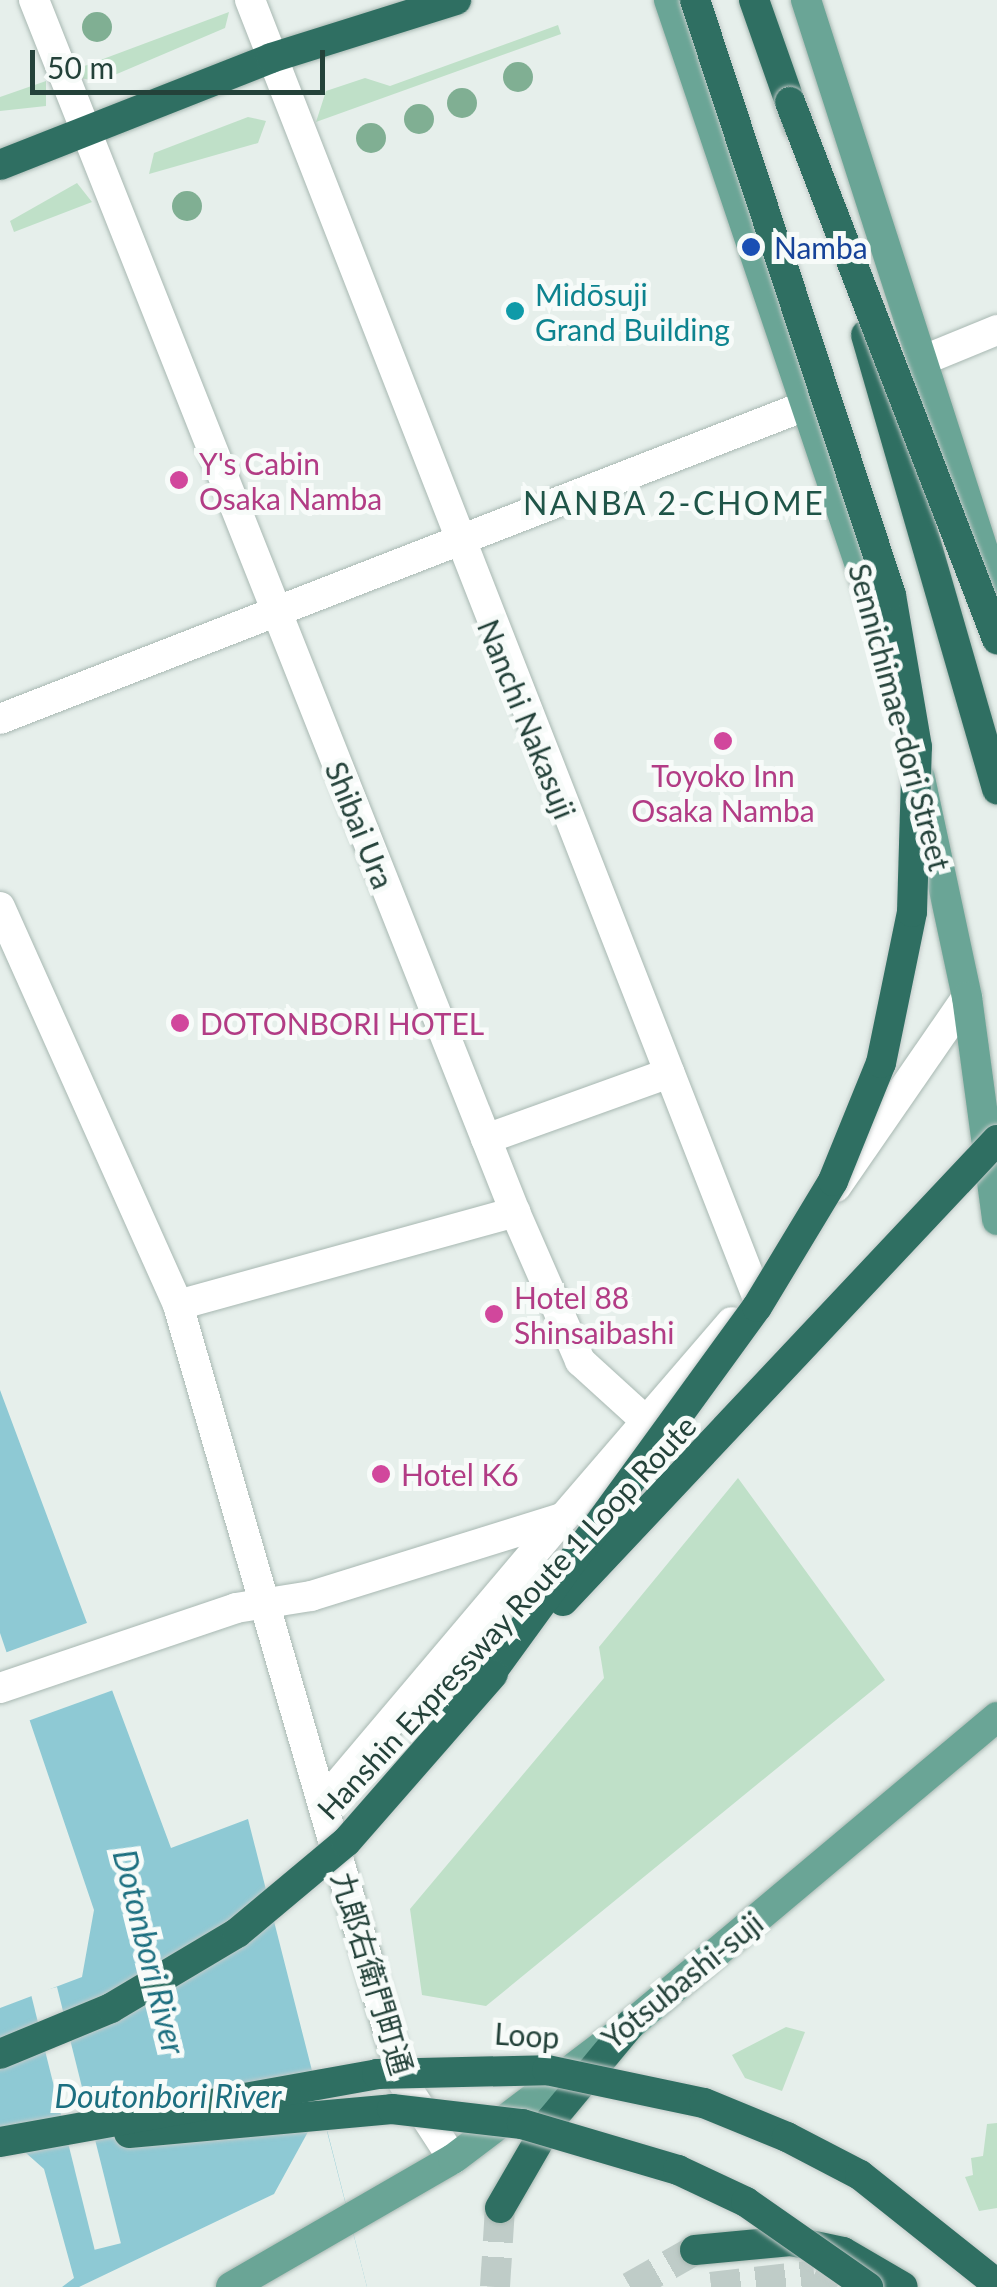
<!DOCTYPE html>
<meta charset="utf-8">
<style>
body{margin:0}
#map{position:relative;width:997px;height:2287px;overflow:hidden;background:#e6efeb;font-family:Lato,"Noto Sans JP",sans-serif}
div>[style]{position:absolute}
.green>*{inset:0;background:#bfe0c8}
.water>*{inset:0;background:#8ec9d4}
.pier>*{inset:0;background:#e6efeb;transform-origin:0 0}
.highway-tunnel>*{height:30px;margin-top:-15px;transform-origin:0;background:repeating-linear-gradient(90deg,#bfccc8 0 30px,transparent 0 45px)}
.roads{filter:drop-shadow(0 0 2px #a8b8b2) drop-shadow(0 0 2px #a8b8b2)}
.minor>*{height:30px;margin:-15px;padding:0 15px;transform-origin:15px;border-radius:15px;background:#fff}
.major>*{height:30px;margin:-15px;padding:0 15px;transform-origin:15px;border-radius:15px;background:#6aa596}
.highway>*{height:30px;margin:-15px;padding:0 15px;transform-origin:15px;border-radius:15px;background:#2f6f62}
.bridges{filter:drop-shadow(0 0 2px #c2cac8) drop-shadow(0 0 2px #c2cac8)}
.highway-bridge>*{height:30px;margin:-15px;padding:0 15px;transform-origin:15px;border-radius:15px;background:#2f6f62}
.trees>*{width:30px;height:30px;margin:-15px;border-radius:50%;background:#80af93}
.dots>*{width:28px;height:28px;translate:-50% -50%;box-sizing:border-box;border:5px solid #f7fbf9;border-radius:50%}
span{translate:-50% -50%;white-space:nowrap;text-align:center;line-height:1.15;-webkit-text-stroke:10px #f7fbf9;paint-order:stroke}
.transit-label{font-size:30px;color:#164399}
.left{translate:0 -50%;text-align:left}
.culture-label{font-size:30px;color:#0d838f}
.hotel-label{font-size:30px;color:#b23c85}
.street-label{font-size:30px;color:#24423a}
.neighbourhood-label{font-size:32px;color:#1f5548;letter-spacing:2.5px}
.water-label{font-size:32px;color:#1c6f80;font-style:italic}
.scale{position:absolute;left:30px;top:50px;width:295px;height:45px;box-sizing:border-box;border:5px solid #24423a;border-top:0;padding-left:12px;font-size:30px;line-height:35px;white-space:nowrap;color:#24423a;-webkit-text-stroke:8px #f7fbf9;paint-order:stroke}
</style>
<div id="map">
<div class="green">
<i style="clip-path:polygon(229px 12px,225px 28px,98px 82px,81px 78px,79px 68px)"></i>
<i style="clip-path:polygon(558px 25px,561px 34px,316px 122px,326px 91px,365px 78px,390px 86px)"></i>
<i style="clip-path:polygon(46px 81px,46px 106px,0 111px,0 97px)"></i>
<i style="clip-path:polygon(248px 117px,266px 121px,258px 143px,149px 174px,154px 153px)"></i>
<i style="clip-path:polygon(77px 183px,92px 202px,14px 232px,10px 221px)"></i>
<i style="clip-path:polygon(738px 1478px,885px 1680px,486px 2006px,422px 1995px,410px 1909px,604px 1678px,599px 1647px)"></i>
<i style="clip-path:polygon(786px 2027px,805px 2032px,782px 2091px,745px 2078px,732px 2055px)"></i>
<i style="clip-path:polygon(997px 2123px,997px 2208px,979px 2211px,965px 2177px,973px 2175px,971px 2158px,983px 2156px,987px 2124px)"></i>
</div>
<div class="water">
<i style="clip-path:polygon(0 1390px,171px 1848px,248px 1819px,367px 2287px,62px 2287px,74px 2278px,44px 2169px,17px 2145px,0 2149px,0 2008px,82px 1977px,94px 1910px,0 1633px)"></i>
</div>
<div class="pier">
<i style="left:95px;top:1620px;width:72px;height:100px;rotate:70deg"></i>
<i style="left:57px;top:1987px;width:264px;height:27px;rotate:76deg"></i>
<i style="clip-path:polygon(321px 2108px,367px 2287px,79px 2287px,274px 2194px)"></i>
</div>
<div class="highway-tunnel">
<i style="left:495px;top:2287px;width:79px;rotate:-86.4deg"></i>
<i style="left:630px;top:2287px;width:75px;rotate:-29.6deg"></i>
<i style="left:711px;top:2287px;width:104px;rotate:-6.6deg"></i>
<i style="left:814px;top:2275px;width:26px;rotate:28deg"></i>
</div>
<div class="roads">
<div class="minor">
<i style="left:34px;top:0;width:1304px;rotate:68.35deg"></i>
<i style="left:515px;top:1212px;width:163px;rotate:66.4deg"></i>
<i style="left:580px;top:1361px;width:89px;rotate:42.3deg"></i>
<i style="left:250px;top:0;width:1389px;rotate:68.64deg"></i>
<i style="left:924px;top:360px;width:79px;rotate:-22.3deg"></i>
<i style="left:0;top:719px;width:864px;rotate:-21.25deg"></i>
<i style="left:0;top:907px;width:436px;rotate:65.9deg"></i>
<i style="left:178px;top:1305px;width:809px;rotate:73.85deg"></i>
<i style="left:403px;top:2082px;width:92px;rotate:57deg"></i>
<i style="left:486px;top:1139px;width:195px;rotate:-19.8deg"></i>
<i style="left:836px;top:1187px;width:231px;rotate:-55.4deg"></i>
<i style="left:178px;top:1305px;width:350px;rotate:-15.4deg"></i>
<i style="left:0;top:1688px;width:249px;rotate:-18.7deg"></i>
<i style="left:236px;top:1608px;width:76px;rotate:-9.1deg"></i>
<i style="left:311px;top:1596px;width:265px;rotate:-17.3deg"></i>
<i style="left:564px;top:1517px;width:257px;rotate:-49.3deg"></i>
<i style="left:323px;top:1802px;width:372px;rotate:-49.8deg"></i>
</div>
<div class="major">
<i style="left:669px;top:0;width:687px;rotate:71.33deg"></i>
<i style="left:806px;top:0;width:623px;rotate:72.15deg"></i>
<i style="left:920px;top:778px;width:224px;rotate:77.9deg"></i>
<i style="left:967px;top:997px;width:225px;rotate:82.3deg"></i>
<i style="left:231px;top:2287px;width:256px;rotate:-30deg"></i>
<i style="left:453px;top:2159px;width:222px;rotate:-37.1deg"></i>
<i style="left:630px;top:2025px;width:479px;rotate:-40deg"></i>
</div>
<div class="highway">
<i style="left:754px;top:0;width:133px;rotate:70.6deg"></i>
<i style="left:0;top:165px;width:291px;rotate:-21.5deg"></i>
<i style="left:271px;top:58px;width:194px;rotate:-17.4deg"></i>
<i style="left:866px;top:335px;width:473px;rotate:73.9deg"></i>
<i style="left:500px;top:2208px;width:102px;rotate:-59.9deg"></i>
<i style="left:551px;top:2120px;width:124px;rotate:-50.3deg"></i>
<i style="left:695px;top:2250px;width:96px;rotate:-5.4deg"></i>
<i style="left:791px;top:2241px;width:53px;rotate:11.9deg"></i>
<i style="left:843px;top:2252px;width:69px;rotate:30.3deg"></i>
</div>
</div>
<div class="bridges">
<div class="highway-bridge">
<i style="left:790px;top:102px;width:576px;rotate:68.92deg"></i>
<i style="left:563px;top:1601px;width:633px;rotate:-46.73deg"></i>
<i style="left:480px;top:1688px;width:471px;rotate:-54deg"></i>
<i style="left:757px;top:1307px;width:147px;rotate:-58.9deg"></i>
<i style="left:833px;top:1181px;width:127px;rotate:-67.9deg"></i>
<i style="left:881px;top:1063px;width:154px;rotate:-78.4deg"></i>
<i style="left:912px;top:912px;width:165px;rotate:-88.3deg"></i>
<i style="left:917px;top:747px;width:154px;rotate:-99.7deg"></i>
<i style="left:891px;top:595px;width:626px;rotate:-108.23deg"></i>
<i style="left:0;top:2054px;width:120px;rotate:-22.5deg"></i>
<i style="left:111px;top:2008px;width:147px;rotate:-30.8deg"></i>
<i style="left:237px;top:1933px;width:142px;rotate:-39.9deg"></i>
<i style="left:346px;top:1842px;width:223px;rotate:-48.8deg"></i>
<i style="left:129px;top:2133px;width:264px;rotate:-5.2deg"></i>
<i style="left:392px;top:2109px;width:131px;rotate:6.6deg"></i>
<i style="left:522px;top:2124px;width:163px;rotate:16.4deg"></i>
<i style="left:678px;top:2170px;width:75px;rotate:25.2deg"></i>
<i style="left:746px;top:2202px;width:149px;rotate:34.9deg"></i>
<i style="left:0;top:2142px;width:383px;rotate:-10.2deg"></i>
<i style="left:377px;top:2074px;width:170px;rotate:-1.3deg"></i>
<i style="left:547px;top:2070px;width:160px;rotate:11.9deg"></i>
<i style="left:704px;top:2103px;width:90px;rotate:22.3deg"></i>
<i style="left:787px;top:2137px;width:82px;rotate:27.5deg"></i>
<i style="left:860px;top:2175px;width:175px;rotate:38.5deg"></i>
</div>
</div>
<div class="trees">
<i style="left:97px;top:27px"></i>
<i style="left:518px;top:77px"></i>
<i style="left:462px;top:103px"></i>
<i style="left:419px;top:119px"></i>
<i style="left:371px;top:138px"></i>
<i style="left:187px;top:206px"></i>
</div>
<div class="dots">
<i style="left:751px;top:247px;background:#1a4fb4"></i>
<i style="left:515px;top:311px;background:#0f9aa8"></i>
<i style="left:179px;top:480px;background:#d1479c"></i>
<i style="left:723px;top:741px;background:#d1479c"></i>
<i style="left:180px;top:1023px;background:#d1479c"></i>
<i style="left:494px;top:1314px;background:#d1479c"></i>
<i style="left:381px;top:1474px;background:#d1479c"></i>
</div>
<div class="transit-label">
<span class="left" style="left:774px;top:247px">Namba</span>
</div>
<div class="culture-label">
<span class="left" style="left:535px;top:311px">Midōsuji<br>Grand Building</span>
</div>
<div class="hotel-label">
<span class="left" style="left:199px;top:480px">Y's Cabin<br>Osaka Namba</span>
<span style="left:723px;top:792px">Toyoko Inn<br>Osaka Namba</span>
<span class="left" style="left:200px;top:1023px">DOTONBORI HOTEL</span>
<span class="left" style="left:514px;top:1314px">Hotel 88<br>Shinsaibashi</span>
<span class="left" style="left:401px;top:1474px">Hotel K6</span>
</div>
<div class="street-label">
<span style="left:900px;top:717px;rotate:75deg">Sennichimae-dori Street</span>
<span style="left:527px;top:719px;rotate:68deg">Nanchi Nakasuji</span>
<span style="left:360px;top:825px;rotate:68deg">Shibai Ura</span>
<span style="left:506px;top:1617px;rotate:-47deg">Hanshin Expressway Route 1 Loop Route</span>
<span style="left:373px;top:1973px;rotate:73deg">九郎右衛門町通</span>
<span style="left:682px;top:1980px;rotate:-39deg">Yotsubashi-suji</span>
<span style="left:527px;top:2035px;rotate:4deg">Loop</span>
</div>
<div class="neighbourhood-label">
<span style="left:674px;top:503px">NANBA 2-CHOME</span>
</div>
<div class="water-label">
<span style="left:149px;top:1952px;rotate:76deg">Dotonbori River</span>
<span style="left:168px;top:2096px">Doutonbori River</span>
</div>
<div class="scale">50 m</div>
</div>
